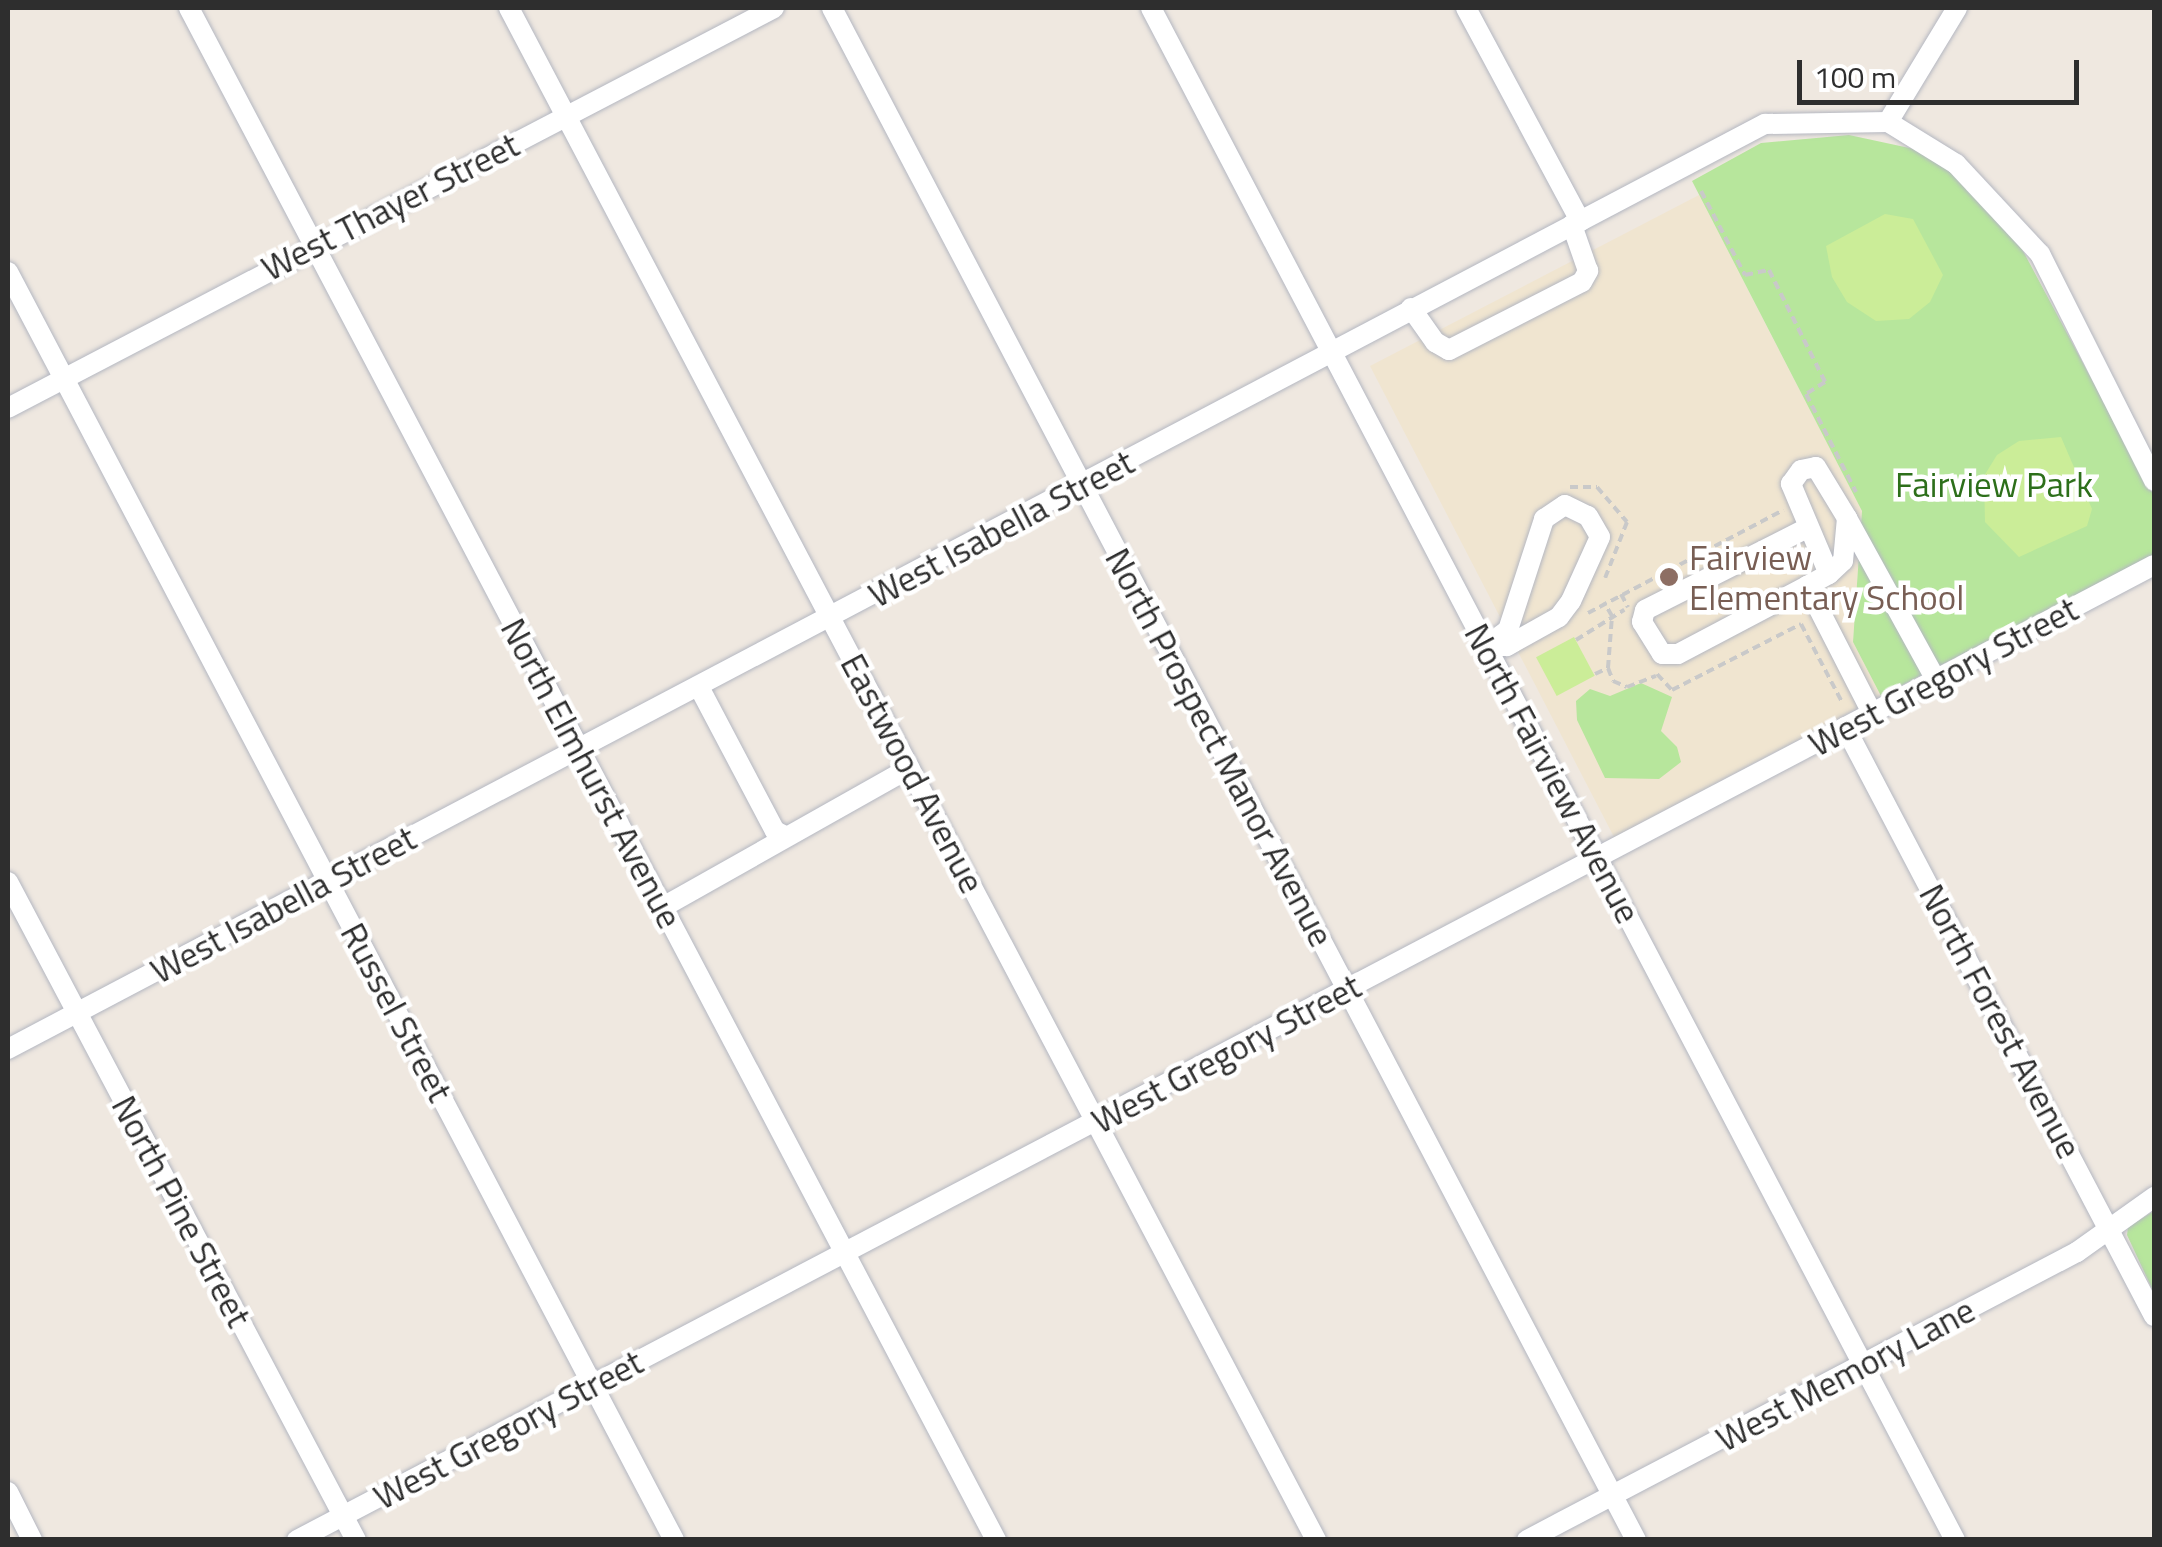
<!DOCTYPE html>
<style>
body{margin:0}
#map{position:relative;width:2162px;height:1547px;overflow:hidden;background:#efe8e0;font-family:"Titillium Web",sans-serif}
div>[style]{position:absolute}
.education>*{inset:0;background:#f0e5d0}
.green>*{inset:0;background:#b7e69c}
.pitch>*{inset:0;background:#cbed98;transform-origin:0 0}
.path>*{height:4px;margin-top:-2px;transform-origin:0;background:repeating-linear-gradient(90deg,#c9c9c9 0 8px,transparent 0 13px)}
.roads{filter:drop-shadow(0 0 2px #b4b7c1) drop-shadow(0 0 2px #b4b7c1)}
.minor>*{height:20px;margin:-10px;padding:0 10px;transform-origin:10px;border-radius:10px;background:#fff}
.dots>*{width:28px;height:28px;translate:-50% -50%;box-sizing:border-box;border:5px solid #fff;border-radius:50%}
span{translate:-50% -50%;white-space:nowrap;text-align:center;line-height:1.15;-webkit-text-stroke:9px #fff;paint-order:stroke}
.street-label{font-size:35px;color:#2e2e2e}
.park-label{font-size:35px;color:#2d6f1a}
.education-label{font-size:35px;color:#785e54}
.left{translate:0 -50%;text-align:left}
.frame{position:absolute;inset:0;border:10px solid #2e2e2e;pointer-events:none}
.scale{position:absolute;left:1797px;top:60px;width:282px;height:45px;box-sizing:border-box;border:5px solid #2e2e2e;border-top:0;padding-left:12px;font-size:30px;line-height:35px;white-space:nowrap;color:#2e2e2e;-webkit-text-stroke:8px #fff;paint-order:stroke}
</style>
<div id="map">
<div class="education">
<i style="clip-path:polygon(1699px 195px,1862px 511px,1853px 642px,1881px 696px,1614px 837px,1370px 366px)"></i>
</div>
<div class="green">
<i style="clip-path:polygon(1849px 135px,1914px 149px,1950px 171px,2014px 234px,2154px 496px,2154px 555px,1881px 696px,1853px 642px,1862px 511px,1692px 181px,1761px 143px)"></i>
<i style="clip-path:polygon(1641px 683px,1672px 697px,1661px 731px,1677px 747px,1681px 762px,1659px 779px,1605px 778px,1577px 720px,1576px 701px,1590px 689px,1610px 696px)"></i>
<i style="clip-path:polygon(2154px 1211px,2154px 1293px,2127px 1235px,2128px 1227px)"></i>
</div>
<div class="pitch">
<i style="clip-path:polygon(1885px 214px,1913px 219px,1943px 275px,1930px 302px,1909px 319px,1876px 321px,1847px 302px,1832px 277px,1826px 246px)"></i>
<i style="clip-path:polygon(2061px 437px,2092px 509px,2087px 526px,2019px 557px,1985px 522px,1984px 476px,1997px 455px,2019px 441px)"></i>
<i style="left:1574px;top:637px;width:44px;height:43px;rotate:62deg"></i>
</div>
<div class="path">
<i style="left:1701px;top:191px;width:95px;rotate:62.4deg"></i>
<i style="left:1745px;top:275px;width:25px;rotate:-12deg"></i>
<i style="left:1769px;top:270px;width:125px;rotate:63.4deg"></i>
<i style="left:1825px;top:382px;width:22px;rotate:148deg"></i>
<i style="left:1806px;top:394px;width:110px;rotate:63deg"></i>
<i style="left:1570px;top:487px;width:27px"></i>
<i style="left:1597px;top:487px;width:46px;rotate:49.4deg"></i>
<i style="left:1627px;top:522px;width:60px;rotate:111.4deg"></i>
<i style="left:1621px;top:594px;width:15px;rotate:62deg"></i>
<i style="left:1588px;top:613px;width:221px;rotate:-27.8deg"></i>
<i style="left:1576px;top:640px;width:57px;rotate:-32deg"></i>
<i style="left:1608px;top:668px;width:14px;rotate:69deg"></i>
<i style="left:1613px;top:681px;width:15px;rotate:23deg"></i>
<i style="left:1627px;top:687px;width:31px;rotate:-21deg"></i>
<i style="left:1595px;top:674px;width:14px;rotate:-25deg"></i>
<i style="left:1608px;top:668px;width:52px;rotate:-85.6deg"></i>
<i style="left:1612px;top:616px;width:16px;rotate:-120deg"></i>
<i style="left:1657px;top:674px;width:22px;rotate:47deg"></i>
<i style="left:1672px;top:690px;width:145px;rotate:-27.1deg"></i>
<i style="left:1801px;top:624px;width:88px;rotate:62.3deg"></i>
</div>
<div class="roads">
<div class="minor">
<i style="left:189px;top:8px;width:1732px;rotate:62.22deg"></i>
<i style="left:509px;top:8px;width:1732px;rotate:62.22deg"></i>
<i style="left:832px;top:8px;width:1730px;rotate:62.31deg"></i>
<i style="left:1151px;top:8px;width:1730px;rotate:62.31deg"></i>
<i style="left:1466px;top:8px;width:242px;rotate:61.8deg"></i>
<i style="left:1888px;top:122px;width:80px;rotate:31.7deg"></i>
<i style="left:1956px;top:164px;width:123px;rotate:47deg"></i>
<i style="left:2040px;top:254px;width:254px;rotate:63.3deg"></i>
<i style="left:8px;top:272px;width:1432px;rotate:62.29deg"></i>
<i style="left:1411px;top:308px;width:42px;rotate:54.8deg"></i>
<i style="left:1435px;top:342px;width:16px;rotate:30deg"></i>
<i style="left:1449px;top:350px;width:149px;rotate:-27.1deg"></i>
<i style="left:1582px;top:282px;width:13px;rotate:-61deg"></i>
<i style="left:1588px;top:271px;width:49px;rotate:-109.2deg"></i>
<i style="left:8px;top:408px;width:864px;rotate:-27.57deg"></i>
<i style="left:1565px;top:505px;width:25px;rotate:26deg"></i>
<i style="left:1588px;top:516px;width:24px;rotate:60deg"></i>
<i style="left:1600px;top:537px;width:70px;rotate:114.4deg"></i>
<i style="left:1571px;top:601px;width:20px;rotate:127deg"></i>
<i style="left:1559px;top:617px;width:60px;rotate:150.9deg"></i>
<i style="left:1507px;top:646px;width:21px;rotate:180deg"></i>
<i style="left:1486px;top:646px;width:27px;rotate:-36deg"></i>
<i style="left:1508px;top:630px;width:117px;rotate:-72deg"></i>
<i style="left:1544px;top:519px;width:25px;rotate:-34deg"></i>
<i style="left:1847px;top:518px;width:185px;rotate:61.2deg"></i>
<i style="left:1829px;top:574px;width:98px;rotate:-112.9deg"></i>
<i style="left:1791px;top:484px;width:17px;rotate:-54deg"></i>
<i style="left:1801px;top:470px;width:15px;rotate:-11deg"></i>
<i style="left:1816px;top:467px;width:60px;rotate:58.7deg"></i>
<i style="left:1847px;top:518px;width:43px;rotate:95.3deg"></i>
<i style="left:1843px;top:561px;width:19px;rotate:137deg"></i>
<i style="left:1829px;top:574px;width:25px;rotate:151deg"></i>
<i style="left:1807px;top:586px;width:143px;rotate:62.9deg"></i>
<i style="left:1807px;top:586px;width:146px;rotate:152.2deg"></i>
<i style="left:1678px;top:654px;width:16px;rotate:180deg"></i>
<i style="left:1662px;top:654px;width:38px;rotate:-122deg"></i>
<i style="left:1642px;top:622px;width:12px;rotate:-76deg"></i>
<i style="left:1645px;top:610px;width:182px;rotate:-26.8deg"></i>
<i style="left:699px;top:687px;width:163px;rotate:62.2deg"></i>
<i style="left:775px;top:831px;width:11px;rotate:27deg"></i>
<i style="left:1845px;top:727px;width:665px;rotate:62.32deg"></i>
<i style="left:8px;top:882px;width:744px;rotate:62.13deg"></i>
<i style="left:663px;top:907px;width:283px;rotate:-29.4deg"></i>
<i style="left:8px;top:1049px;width:1986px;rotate:-27.77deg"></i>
<i style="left:1765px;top:124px;width:123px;rotate:-0.9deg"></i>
<i style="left:1888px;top:122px;width:133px;rotate:-58.8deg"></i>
<i style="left:8px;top:1492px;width:54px;rotate:63.4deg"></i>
<i style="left:297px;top:1540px;width:2097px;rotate:-27.7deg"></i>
<i style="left:1527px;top:1540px;width:621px;rotate:-27.64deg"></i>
<i style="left:2077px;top:1252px;width:95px;rotate:-35.5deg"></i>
</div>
</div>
<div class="dots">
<i style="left:1669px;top:577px;background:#8d6e63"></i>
</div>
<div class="street-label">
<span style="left:390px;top:206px;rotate:-27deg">West Thayer Street</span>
<span style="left:1001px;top:528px;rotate:-28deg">West Isabella Street</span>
<span style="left:1943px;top:676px;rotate:-28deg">West Gregory Street</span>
<span style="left:1220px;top:747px;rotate:62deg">North Prospect Manor Avenue</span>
<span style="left:592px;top:773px;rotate:62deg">North Elmhurst Avenue</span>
<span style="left:913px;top:773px;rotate:62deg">Eastwood Avenue</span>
<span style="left:1553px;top:773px;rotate:62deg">North Fairview Avenue</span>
<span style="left:283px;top:904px;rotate:-28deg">West Isabella Street</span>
<span style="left:397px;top:1012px;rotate:62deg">Russel Street</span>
<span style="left:2001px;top:1021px;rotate:62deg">North Forest Avenue</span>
<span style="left:1226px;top:1053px;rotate:-28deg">West Gregory Street</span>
<span style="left:182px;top:1211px;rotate:62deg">North Pine Street</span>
<span style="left:1845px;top:1374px;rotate:-28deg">West Memory Lane</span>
<span style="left:508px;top:1429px;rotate:-28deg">West Gregory Street</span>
</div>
<div class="park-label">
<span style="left:1994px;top:484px">Fairview Park</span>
</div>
<div class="education-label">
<span class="left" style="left:1689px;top:577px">Fairview<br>Elementary School</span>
</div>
<div class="frame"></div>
<div class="scale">100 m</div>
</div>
